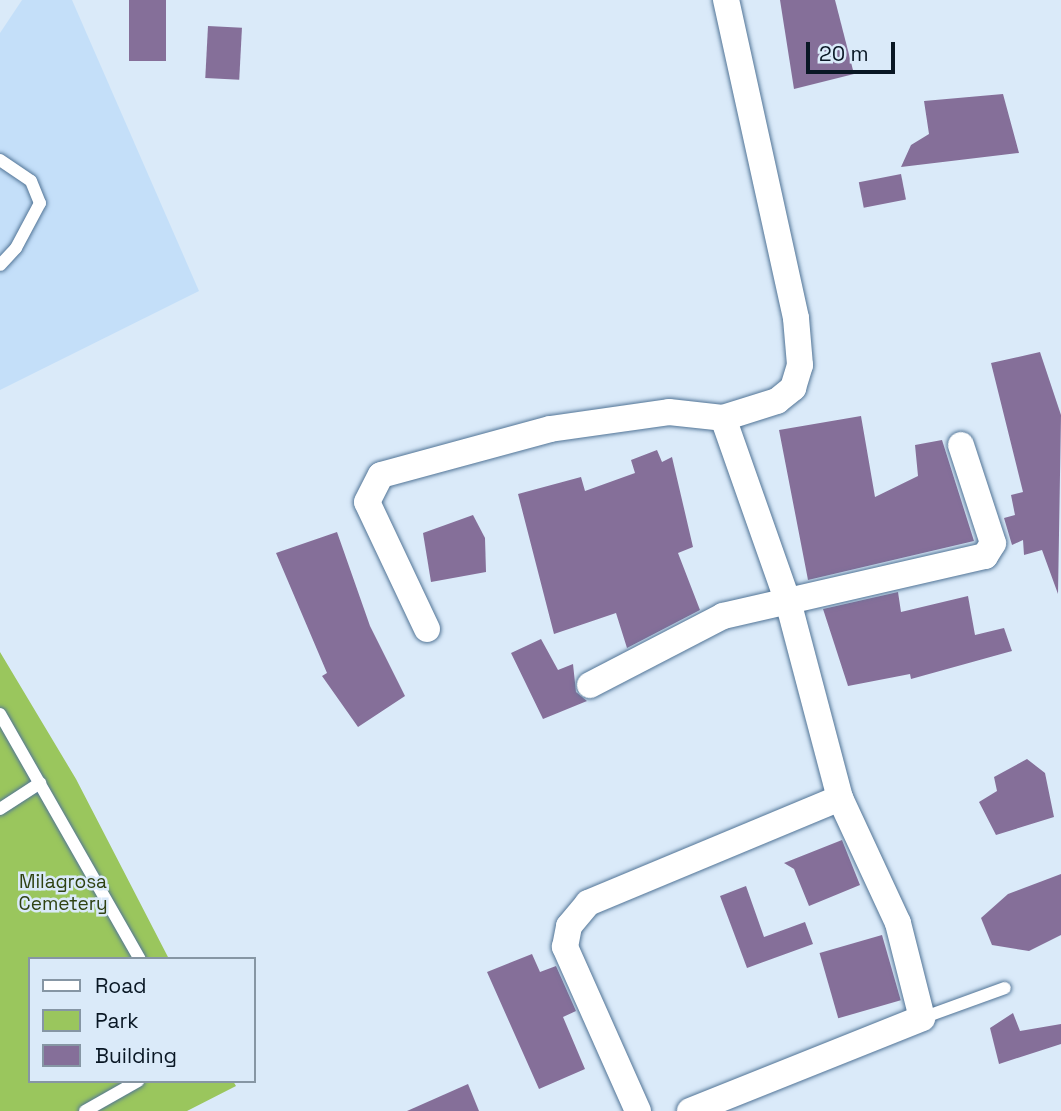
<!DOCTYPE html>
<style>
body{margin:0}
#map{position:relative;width:1061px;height:1111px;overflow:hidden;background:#daeaf9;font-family:"Space Grotesk",sans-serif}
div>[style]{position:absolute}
.built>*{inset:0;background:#c4dff9}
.green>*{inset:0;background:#9ac65d}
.building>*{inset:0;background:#856f99;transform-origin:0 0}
.roads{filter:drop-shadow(0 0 2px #517496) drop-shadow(0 0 2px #517496)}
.lane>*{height:12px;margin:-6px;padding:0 6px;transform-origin:6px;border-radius:6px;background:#fff}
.street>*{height:26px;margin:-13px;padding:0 13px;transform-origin:13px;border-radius:13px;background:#fff}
span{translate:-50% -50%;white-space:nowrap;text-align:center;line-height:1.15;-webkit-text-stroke:5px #daeaf9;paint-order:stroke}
.park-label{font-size:19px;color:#2f4212}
.legend{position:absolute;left:28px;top:957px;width:228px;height:126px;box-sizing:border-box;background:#daeaf9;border:2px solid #8696a4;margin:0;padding:9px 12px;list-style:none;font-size:21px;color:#091724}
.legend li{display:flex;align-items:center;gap:14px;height:35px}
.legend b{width:35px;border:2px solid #8696a4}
.scale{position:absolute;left:806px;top:42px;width:89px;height:32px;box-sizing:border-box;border:4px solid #091724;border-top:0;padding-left:9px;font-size:21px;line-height:24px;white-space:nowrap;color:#091724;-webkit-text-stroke:5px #daeaf9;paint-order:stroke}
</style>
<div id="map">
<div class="built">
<i style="clip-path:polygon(22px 0,72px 0,199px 291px,0 390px,0 33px)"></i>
</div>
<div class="green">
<i style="clip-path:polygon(0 652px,76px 779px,169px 959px,30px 959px,30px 1081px,233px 1081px,236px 1086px,187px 1111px,0 1111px)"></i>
</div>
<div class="building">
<i style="left:129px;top:0;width:37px;height:61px"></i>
<i style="clip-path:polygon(780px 0,835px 0,854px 74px,794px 89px)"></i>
<i style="left:208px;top:26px;width:34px;height:52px;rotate:3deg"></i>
<i style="clip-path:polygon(1003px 94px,1019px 153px,901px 167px,911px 145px,929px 134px,924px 101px)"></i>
<i style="left:901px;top:174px;width:26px;height:43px;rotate:79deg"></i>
<i style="clip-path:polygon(1040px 352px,1061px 415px,1058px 594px,1042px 550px,1024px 555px,1023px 540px,1012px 545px,1004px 518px,1015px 515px,1011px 495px,1023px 492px,991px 363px)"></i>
<i style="clip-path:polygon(861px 416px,875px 497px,918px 476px,915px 445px,942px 440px,974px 541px,808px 580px,779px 430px)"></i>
<i style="clip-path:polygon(657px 450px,662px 462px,672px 457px,693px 547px,678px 553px,700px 610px,627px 648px,616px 613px,554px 634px,518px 494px,581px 477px,585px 491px,635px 473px,631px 460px)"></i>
<i style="clip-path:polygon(473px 515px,485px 538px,486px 572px,431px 582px,423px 533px)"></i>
<i style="clip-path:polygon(337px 532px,370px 626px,405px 696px,358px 727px,322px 676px,327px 673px,276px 553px)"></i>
<i style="clip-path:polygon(898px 592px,901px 612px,968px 596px,975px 635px,1004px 628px,1012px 651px,911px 679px,910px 674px,848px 686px,823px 609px)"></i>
<i style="clip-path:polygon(541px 639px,558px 670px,573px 664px,576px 692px,587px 701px,543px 719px,511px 653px)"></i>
<i style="clip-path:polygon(1027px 759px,1045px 773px,1054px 817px,996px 835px,979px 802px,997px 791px,994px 777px)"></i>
<i style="clip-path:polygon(842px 840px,860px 885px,809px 906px,794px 869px,784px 863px)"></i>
<i style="clip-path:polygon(1061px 874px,1061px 935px,1029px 951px,992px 945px,981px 918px,1008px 894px)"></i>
<i style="clip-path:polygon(746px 886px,764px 937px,805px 922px,813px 944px,747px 968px,720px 896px)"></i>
<i style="left:882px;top:935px;width:68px;height:65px;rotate:74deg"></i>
<i style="clip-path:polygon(532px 954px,540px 972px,556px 966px,576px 1011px,563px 1017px,585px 1069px,539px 1089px,487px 972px)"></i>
<i style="clip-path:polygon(1013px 1013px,1020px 1031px,1061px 1024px,1061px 1044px,999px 1064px,990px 1028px)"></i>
<i style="clip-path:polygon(468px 1084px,479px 1111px,407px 1111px)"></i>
</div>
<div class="roads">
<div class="lane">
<i style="left:0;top:160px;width:37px;rotate:34deg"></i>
<i style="left:31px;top:181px;width:24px;rotate:68deg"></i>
<i style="left:40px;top:203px;width:51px;rotate:118.1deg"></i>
<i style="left:16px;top:248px;width:23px;rotate:133deg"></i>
<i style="left:0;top:714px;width:282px;rotate:60.3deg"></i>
<i style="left:0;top:809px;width:48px;rotate:-33deg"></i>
<i style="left:922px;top:1018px;width:88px;rotate:-19.9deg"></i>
<i style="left:85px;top:1111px;width:61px;rotate:-29.5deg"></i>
</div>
<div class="street">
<i style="left:427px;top:629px;width:140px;rotate:-115.3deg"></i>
<i style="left:367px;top:502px;width:30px;rotate:-63deg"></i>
<i style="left:381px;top:475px;width:175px;rotate:-15.2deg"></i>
<i style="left:550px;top:429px;width:120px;rotate:-8.1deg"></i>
<i style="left:669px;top:412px;width:54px;rotate:6.3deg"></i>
<i style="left:590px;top:685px;width:150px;rotate:-27.4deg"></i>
<i style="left:723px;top:616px;width:269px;rotate:-12.9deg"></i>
<i style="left:985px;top:556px;width:15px;rotate:-58deg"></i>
<i style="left:993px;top:543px;width:103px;rotate:-108.1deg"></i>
<i style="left:638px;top:1111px;width:180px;rotate:-114deg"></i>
<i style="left:565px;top:947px;width:21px;rotate:-79deg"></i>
<i style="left:569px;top:926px;width:30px;rotate:-50deg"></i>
<i style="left:588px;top:903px;width:273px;rotate:-22.6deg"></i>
<i style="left:690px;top:1111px;width:250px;rotate:-21.8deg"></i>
<i style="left:922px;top:1018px;width:98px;rotate:-104.2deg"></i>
<i style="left:898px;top:923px;width:138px;rotate:-114.9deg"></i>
<i style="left:840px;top:798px;width:200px;rotate:-104.8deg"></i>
<i style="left:789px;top:605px;width:198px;rotate:-109.4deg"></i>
<i style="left:723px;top:418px;width:57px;rotate:-17.5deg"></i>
<i style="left:777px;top:401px;width:21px;rotate:-39deg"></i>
<i style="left:793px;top:388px;width:24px;rotate:-73deg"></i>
<i style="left:800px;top:365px;width:47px;rotate:-94.9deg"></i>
<i style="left:796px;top:318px;width:326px;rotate:-102.4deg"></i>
</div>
</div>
<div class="park-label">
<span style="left:63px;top:893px">Milagrosa<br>Cemetery</span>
</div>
<ul class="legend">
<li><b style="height:9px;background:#fff"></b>Road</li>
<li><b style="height:19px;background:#9ac65d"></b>Park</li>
<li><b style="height:19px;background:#856f99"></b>Building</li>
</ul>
<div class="scale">20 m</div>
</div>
